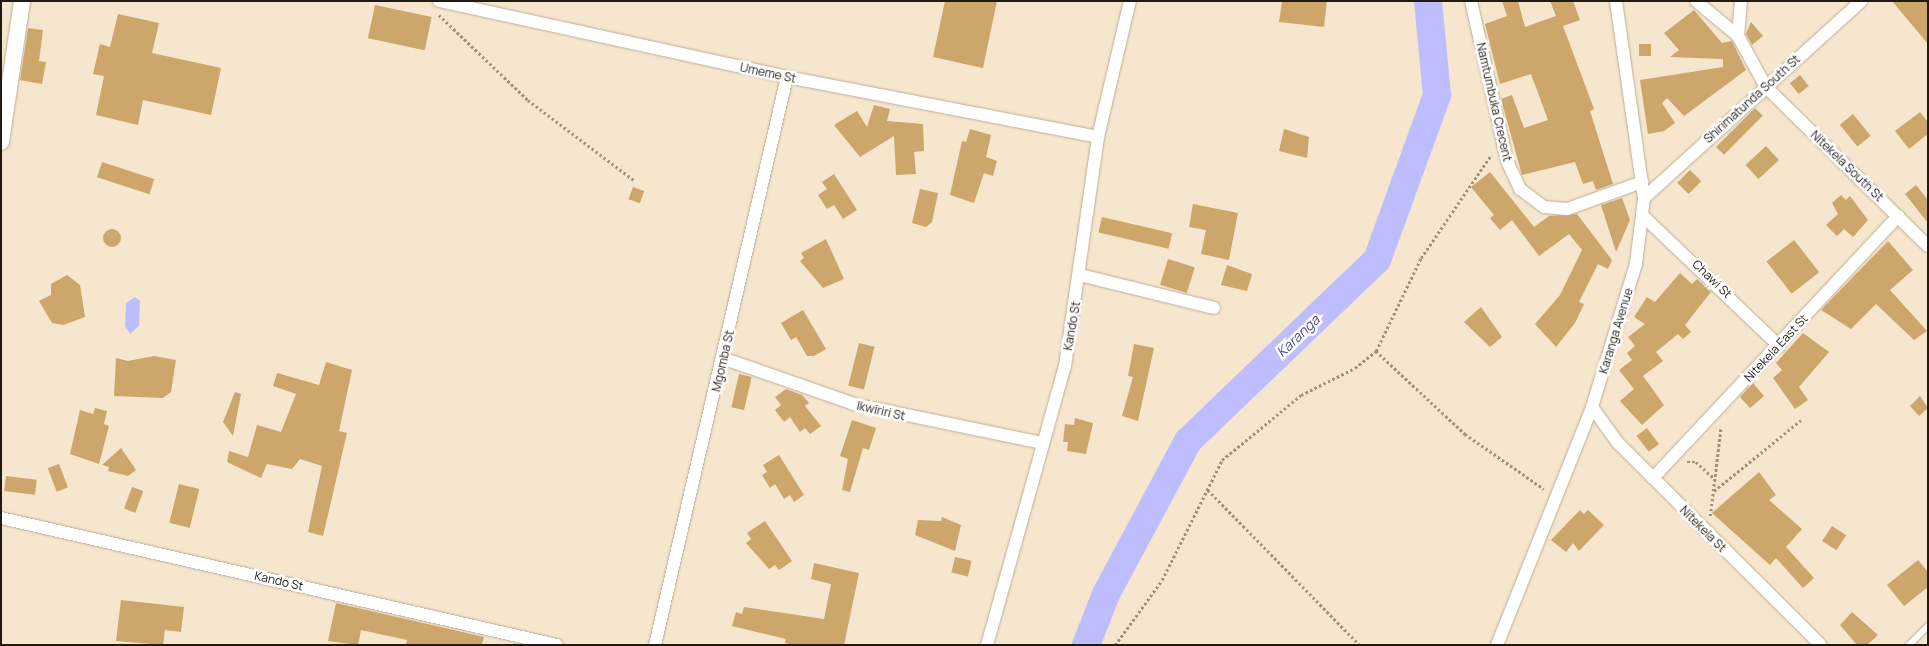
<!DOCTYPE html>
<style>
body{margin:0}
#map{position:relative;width:1929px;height:646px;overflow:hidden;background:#f6e6ce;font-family:Manrope,sans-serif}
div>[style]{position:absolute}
.water>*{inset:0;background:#bebefe}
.river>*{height:28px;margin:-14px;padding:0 14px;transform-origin:14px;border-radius:14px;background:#bebefe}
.building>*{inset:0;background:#cca66a;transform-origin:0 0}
.round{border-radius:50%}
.path>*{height:2.5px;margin-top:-1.25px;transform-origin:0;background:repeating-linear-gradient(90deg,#9d917f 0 2.5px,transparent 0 5px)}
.roads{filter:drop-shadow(0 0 1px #bcad96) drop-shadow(0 0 1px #bcad96)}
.service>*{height:6px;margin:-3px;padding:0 3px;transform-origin:3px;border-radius:3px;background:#fff}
.minor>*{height:12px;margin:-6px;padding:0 6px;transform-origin:6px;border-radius:6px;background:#fff}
.tertiary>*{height:16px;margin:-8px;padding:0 8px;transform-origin:8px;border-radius:8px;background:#fff}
span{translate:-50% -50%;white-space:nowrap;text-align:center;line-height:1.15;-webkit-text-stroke:5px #fff;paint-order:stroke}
.street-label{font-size:12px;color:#201a12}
.water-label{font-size:14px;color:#504a95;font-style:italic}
.frame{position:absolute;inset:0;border:2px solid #201a12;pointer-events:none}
</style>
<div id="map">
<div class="water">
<i style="clip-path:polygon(135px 297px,140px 301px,139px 326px,130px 334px,125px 326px,126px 303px)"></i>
</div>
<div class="river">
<i style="left:1086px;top:645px;width:55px;rotate:-68.6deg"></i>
<i style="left:1106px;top:594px;width:174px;rotate:-61.8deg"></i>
<i style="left:1188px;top:441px;width:262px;rotate:-43.8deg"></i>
<i style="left:1377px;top:260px;width:176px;rotate:-70deg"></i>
<i style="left:1437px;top:95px;width:94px;rotate:-95.5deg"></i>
</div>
<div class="building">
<i style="clip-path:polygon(945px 1px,997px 1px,983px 68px,933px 57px)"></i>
<i style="clip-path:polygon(1282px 1px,1327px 1px,1324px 27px,1279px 22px)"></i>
<i style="clip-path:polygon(1502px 1px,1518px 1px,1525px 27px,1556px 16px,1550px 1px,1573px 1px,1580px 20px,1563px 26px,1594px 109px,1590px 111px,1613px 184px,1596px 190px,1593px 181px,1583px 184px,1575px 162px,1522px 175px,1501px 99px,1512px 95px,1524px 128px,1548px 120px,1531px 74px,1500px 84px,1485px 24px,1507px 16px)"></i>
<i style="clip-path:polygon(1892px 1px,1928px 1px,1928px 44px)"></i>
<i style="left:375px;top:5px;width:58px;height:34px;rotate:12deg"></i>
<i style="clip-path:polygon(1694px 10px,1722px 43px,1732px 41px,1746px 70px,1684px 116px,1667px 98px,1662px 103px,1675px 123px,1664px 131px,1648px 134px,1640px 80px,1723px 67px,1723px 59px,1670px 57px,1679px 50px,1664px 33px)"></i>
<i style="clip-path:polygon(118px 14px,159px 23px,152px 53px,221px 68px,211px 115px,143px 100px,138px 125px,96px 115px,104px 76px,93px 74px,100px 44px,110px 47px)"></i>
<i style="clip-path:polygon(1751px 22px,1763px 36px,1752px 45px,1746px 34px)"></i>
<i style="clip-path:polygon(28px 28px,43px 30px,39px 61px,46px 62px,42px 84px,20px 80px)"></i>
<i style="left:1639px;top:44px;width:12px;height:12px"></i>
<i style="left:1800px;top:75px;width:14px;height:13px;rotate:51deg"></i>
<i style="clip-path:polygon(874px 105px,890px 109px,887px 121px,923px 124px,924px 151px,914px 152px,916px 174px,896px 175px,894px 136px,860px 157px,834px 125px,857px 111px,867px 127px)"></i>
<i style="left:1755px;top:108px;width:11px;height:55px;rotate:45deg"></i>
<i style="clip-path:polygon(1920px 112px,1928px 122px,1928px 134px,1909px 149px,1895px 131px)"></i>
<i style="left:1853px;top:114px;width:28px;height:17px;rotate:51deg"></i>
<i style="clip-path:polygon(970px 129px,991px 135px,986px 157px,997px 161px,993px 176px,984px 173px,974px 203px,950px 195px,962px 141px,966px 142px)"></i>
<i style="clip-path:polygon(1284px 129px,1309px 137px,1307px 158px,1279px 151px)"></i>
<i style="left:1766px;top:146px;width:19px;height:28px;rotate:47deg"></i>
<i style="left:102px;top:162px;width:55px;height:16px;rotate:18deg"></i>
<i style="left:1690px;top:170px;width:16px;height:18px;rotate:45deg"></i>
<i style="clip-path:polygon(1490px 172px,1534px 227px,1549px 216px,1577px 214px,1612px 260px,1608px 269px,1598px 264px,1579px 302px,1584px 304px,1575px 323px,1556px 347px,1535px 324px,1560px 295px,1582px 250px,1569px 234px,1539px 256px,1512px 220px,1500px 230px,1490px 218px,1494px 215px,1471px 187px)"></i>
<i style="clip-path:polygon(834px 174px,857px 210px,843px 219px,834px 205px,827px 209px,818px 195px,827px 189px,822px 182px)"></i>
<i style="clip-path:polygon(1916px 185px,1928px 200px,1928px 223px,1905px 194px)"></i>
<i style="left:633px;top:187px;width:12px;height:13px;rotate:20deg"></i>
<i style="clip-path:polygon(920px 189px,938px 193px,932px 222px,926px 227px,912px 223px)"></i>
<i style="clip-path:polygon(1841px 195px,1846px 200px,1850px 196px,1868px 220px,1853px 237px,1844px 229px,1837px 236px,1826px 225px,1838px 214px,1832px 203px)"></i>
<i style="clip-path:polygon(1622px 198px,1630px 220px,1616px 252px,1601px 205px)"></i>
<i style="clip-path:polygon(1193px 204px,1238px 213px,1229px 260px,1201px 254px,1206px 230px,1189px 227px)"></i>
<i style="left:1102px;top:217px;width:72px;height:16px;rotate:13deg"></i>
<i class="round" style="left:103px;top:229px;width:18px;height:18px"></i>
<i style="clip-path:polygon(826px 239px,844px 279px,823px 288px,800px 261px,804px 258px,801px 253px)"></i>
<i style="left:1794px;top:240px;width:41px;height:35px;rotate:52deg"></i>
<i style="clip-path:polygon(1888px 241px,1913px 270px,1890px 290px,1927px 331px,1914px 340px,1876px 304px,1851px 329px,1821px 310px)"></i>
<i style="left:1168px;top:259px;width:28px;height:27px;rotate:17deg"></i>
<i style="clip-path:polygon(1227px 265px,1252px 274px,1247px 291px,1221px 285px)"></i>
<i style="clip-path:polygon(1680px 273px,1692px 284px,1697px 279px,1711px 292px,1685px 325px,1691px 332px,1683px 339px,1678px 334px,1656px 352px,1663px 361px,1643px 376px,1664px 405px,1642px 425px,1620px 401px,1634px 389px,1619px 370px,1632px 360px,1627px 353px,1635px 346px,1628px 337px,1645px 324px,1634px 317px,1647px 297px,1655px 302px)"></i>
<i style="clip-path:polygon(67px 275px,80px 285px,85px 317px,63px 325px,52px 323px,39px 301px,51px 295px,51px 284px)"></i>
<i style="clip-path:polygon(1481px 307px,1502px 337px,1490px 347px,1464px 322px)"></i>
<i style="clip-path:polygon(803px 310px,826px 349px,814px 356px,807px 356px,796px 337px,791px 340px,781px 323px)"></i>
<i style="clip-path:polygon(1803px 333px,1829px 352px,1799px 387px,1808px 400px,1795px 409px,1773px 378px,1782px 370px,1776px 363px)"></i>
<i style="left:859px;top:343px;width:16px;height:44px;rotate:14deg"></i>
<i style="clip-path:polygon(1134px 344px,1154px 348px,1138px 421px,1122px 416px,1133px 377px,1128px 376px)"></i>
<i style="clip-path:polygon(154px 356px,176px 360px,171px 392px,163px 398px,114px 396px,116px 358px,128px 361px)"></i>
<i style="clip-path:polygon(326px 362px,352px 370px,339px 431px,347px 433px,323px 536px,308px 532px,322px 466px,300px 459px,292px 469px,267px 464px,261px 478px,227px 462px,229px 451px,248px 457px,257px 425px,281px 432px,296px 394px,273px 386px,277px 373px,319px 385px)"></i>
<i style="left:739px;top:374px;width:13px;height:34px;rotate:13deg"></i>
<i style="clip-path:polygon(1753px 383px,1764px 396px,1750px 408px,1740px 397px)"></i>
<i style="clip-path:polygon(786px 389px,802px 395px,809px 403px,805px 406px,821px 426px,810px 434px,805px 428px,800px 432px,790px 417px,784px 422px,775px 410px,781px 405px,775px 397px)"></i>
<i style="clip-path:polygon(235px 392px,241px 394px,233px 436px,223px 422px)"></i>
<i style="clip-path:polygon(1920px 396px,1928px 408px,1919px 416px,1910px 406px)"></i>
<i style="clip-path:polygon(95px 408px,107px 411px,104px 424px,109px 426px,99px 464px,70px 454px,80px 410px,93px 414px)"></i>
<i style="clip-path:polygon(1075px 418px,1093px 423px,1086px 454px,1067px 451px,1068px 442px,1063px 442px,1065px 424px,1074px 425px)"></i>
<i style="clip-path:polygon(852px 420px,876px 428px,869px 450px,863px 448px,850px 492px,842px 490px,848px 459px,840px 456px)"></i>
<i style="left:1647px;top:428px;width:20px;height:13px;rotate:53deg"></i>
<i style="clip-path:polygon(121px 448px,136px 470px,128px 476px,108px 471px,109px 467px,102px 465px)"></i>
<i style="clip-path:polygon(779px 455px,804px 495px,794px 502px,790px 495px,784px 499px,775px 484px,770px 488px,762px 475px,767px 472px,763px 465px)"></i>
<i style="left:59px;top:464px;width:25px;height:12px;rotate:69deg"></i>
<i style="clip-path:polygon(1759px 472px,1776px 495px,1769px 500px,1802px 529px,1786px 547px,1814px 578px,1803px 588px,1776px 558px,1770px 565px,1712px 513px)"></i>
<i style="left:6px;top:476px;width:31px;height:15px;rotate:7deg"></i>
<i style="left:179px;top:484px;width:21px;height:40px;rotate:14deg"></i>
<i style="left:132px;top:487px;width:12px;height:23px;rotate:20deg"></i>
<i style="clip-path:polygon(1580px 510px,1584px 514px,1588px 510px,1604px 525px,1579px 551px,1573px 543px,1566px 552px,1551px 540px)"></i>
<i style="clip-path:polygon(942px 517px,961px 525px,955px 551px,915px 535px,918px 520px,941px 521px)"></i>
<i style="clip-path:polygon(765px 521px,792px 561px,779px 570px,775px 565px,769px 569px,746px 543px,751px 539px,747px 533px)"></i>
<i style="left:1832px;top:526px;width:17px;height:18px;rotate:33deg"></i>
<i style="left:955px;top:557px;width:17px;height:16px;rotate:13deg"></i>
<i style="clip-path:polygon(1918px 560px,1928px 572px,1928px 587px,1904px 606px,1887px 585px)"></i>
<i style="clip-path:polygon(814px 563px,859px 573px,844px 645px,794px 645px,785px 643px,786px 639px,732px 626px,736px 612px,742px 614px,744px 607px,824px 619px,831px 584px,811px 579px)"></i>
<i style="clip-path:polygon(121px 600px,184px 607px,181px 632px,165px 630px,163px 645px,116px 641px)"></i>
<i style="clip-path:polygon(336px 603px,484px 637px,482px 644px,406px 645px,407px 640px,361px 630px,358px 645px,328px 641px)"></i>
<i style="clip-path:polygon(1852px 612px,1878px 635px,1867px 645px,1857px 645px,1840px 625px)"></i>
</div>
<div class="path">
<i style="left:439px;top:15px;width:123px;rotate:43.7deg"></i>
<i style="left:528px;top:100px;width:134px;rotate:37.1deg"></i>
<i style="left:1376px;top:351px;width:122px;rotate:43deg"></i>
<i style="left:1465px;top:434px;width:96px;rotate:34.8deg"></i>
<i style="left:1687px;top:462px;width:9px"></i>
<i style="left:1696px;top:462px;width:25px;rotate:42deg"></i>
<i style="left:1208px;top:490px;width:217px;rotate:45.6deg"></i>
<i style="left:1714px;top:491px;width:112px;rotate:-39.2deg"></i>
<i style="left:1710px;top:516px;width:90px;rotate:-83deg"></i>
<i style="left:1115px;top:645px;width:80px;rotate:-54.1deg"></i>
<i style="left:1162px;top:580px;width:134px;rotate:-63.4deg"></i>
<i style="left:1222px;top:460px;width:102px;rotate:-39.4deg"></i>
<i style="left:1301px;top:395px;width:60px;rotate:-26.6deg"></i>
<i style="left:1355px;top:368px;width:27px;rotate:-39deg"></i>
<i style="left:1376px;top:351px;width:103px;rotate:-64.2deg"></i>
<i style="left:1421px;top:258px;width:125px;rotate:-55.8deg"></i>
</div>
<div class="roads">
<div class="service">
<i style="left:1909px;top:645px;width:27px;rotate:-45deg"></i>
</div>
<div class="minor">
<i style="left:439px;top:1px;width:356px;rotate:12.3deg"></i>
<i style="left:787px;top:77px;width:317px;rotate:10.9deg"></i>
<i style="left:1471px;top:1px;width:164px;rotate:77.3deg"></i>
<i style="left:1507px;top:161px;width:31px;rotate:65deg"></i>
<i style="left:1520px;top:189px;width:30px;rotate:37deg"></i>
<i style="left:1544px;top:207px;width:23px;rotate:5deg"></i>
<i style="left:1567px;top:209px;width:80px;rotate:-19.8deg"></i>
<i style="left:1696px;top:1px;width:55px;rotate:39.8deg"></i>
<i style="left:1741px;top:1px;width:35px;rotate:95deg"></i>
<i style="left:1738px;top:36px;width:58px;rotate:61.2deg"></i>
<i style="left:1766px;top:87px;width:227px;rotate:44.5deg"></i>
<i style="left:1644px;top:198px;width:293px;rotate:-42.2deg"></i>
<i style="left:1642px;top:215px;width:190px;rotate:43.7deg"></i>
<i style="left:1080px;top:275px;width:138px;rotate:13.8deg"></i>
<i style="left:725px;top:359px;width:137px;rotate:19.2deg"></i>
<i style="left:854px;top:404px;width:193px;rotate:11.7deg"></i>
<i style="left:1592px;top:407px;width:44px;rotate:54.2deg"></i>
<i style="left:1618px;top:443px;width:286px;rotate:44.9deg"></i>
<i style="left:1653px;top:478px;width:359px;rotate:-46.9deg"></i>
<i style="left:1px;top:518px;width:570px;rotate:12.87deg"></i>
<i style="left:655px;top:645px;width:583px;rotate:-76.92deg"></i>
<i style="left:987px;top:645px;width:290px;rotate:-74.4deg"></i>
<i style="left:1065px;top:366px;width:231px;rotate:-81.8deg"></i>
<i style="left:1098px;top:137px;width:140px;rotate:-76.8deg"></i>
<i style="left:1497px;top:645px;width:256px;rotate:-68.2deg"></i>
<i style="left:1592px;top:407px;width:150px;rotate:-72.9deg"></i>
<i style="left:1636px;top:264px;width:66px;rotate:-83.1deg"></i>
<i style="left:1644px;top:198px;width:199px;rotate:-98.1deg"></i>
</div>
<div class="tertiary">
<i style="left:1px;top:142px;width:143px;rotate:-81.5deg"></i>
</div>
</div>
<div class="street-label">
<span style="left:768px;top:73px;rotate:12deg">Umeme St</span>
<span style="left:1752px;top:99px;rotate:-42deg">Shirimatunda South St</span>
<span style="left:1494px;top:102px;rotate:77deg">Namtumbuka Crecent</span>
<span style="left:1847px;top:166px;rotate:44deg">Nitekela South St</span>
<span style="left:1712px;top:279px;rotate:44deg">Chawi St</span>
<span style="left:1072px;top:326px;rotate:-80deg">Kando St</span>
<span style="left:1616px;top:331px;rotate:-73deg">Karanga Avenue</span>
<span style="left:1776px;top:348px;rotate:-47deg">Nitekela East St</span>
<span style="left:723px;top:361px;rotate:-77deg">Mgomba St</span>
<span style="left:881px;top:411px;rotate:13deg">Ikwiriri St</span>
<span style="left:1703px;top:529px;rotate:45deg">Nitekela St</span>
<span style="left:279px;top:581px;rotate:13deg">Kando St</span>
</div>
<div class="water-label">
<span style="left:1298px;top:336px;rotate:-44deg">Karanga</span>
</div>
<div class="frame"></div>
</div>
